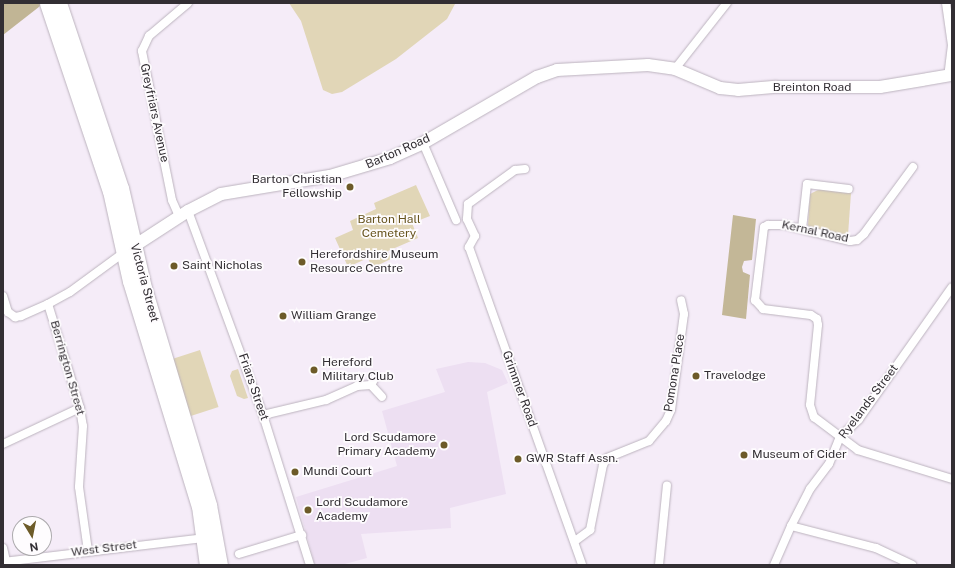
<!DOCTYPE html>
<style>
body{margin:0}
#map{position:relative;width:955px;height:568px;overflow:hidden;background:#f5ecf8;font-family:"Public Sans",sans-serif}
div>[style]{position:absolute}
.built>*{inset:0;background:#eddff2}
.green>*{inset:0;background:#e1d6b7;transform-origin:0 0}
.forest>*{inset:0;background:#c3b797}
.water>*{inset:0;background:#c1b595}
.roads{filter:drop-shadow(0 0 1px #bcb3be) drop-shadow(0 0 1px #bcb3be)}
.street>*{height:8px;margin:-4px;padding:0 4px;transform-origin:4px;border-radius:4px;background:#fff}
.secondary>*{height:12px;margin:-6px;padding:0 6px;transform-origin:6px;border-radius:6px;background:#fff}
.highway>*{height:15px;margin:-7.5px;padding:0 7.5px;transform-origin:7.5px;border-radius:7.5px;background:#fff}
.dots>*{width:11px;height:11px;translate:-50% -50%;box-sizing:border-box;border:2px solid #fefcfe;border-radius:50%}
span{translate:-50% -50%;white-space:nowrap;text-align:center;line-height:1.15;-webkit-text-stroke:3.5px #fefcfe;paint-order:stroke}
.street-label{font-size:12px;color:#322e33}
.poi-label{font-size:12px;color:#322e33}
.right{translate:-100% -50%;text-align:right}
.left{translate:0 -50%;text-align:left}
.park-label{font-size:12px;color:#66531d}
.frame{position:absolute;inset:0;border:4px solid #322e33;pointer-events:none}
.north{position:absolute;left:12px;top:516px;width:40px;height:40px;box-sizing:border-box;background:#fefcfe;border:1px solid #acaaad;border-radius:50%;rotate:170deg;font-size:11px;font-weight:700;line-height:16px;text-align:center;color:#322e33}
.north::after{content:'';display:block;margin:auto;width:14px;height:18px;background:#6d5b29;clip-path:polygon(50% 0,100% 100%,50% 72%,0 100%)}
</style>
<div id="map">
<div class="built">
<i style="clip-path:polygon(468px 362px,485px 363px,502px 370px,508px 383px,487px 392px,506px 494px,450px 508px,451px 528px,361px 534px,367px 558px,341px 565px,315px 565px,296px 497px,397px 466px,382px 411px,445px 392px,436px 369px)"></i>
</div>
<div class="green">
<i style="clip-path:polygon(289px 3px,455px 3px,455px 4px,447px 19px,396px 59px,342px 92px,332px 94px,323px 90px,301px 21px)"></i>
<i style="clip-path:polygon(416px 185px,430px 216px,412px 223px,418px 238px,388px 251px,391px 259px,372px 268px,368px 258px,348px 267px,335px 238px,353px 230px,350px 221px,376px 209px,374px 203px)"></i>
<i style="clip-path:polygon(820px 189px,851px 193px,848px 235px,811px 229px,808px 225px,810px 194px)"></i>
<i style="left:200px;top:350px;width:60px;height:30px;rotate:72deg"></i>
<i style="clip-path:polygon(238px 369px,248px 398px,244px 399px,237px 396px,230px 376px,232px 371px)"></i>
</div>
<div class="forest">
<i style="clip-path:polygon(733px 215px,756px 219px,752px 260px,744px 261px,742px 267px,743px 272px,750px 275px,746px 319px,722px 315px)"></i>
</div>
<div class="water">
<i style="clip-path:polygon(3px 3px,44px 3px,3px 35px)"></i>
</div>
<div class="roads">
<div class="street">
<i style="left:946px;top:3px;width:42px;rotate:81.9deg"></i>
<i style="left:952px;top:45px;width:31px;rotate:97deg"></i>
<i style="left:675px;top:69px;width:84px;rotate:-51.8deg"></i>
<i style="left:423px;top:143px;width:84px;rotate:66.8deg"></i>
<i style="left:913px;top:167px;width:83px;rotate:126.2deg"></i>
<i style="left:864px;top:234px;width:9px;rotate:139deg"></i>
<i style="left:857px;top:240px;width:7px;rotate:172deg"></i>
<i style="left:850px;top:241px;width:67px;rotate:-166.2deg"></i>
<i style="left:785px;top:225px;width:17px;rotate:180deg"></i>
<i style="left:768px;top:225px;width:4px;rotate:153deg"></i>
<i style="left:764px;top:227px;width:74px;rotate:97deg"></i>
<i style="left:755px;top:300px;width:12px;rotate:48deg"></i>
<i style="left:763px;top:309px;width:48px;rotate:7.1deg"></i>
<i style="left:811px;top:315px;width:7px;rotate:34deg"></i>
<i style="left:817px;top:319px;width:6px;rotate:81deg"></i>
<i style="left:818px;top:325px;width:80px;rotate:95.7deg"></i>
<i style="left:810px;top:405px;width:13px;rotate:72deg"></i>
<i style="left:814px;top:417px;width:55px;rotate:36.9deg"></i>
<i style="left:858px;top:450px;width:98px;rotate:17.1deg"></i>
<i style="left:525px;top:169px;width:10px;rotate:174deg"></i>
<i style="left:515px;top:170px;width:58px;rotate:144.1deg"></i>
<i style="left:468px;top:204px;width:15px;rotate:94deg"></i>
<i style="left:467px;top:219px;width:19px;rotate:65deg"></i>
<i style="left:475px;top:236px;width:13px;rotate:119deg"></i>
<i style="left:469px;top:247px;width:337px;rotate:70.4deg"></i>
<i style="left:188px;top:211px;width:217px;rotate:69.8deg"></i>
<i style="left:263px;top:415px;width:157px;rotate:72.6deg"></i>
<i style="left:179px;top:216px;width:17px;rotate:-114deg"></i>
<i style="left:172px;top:200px;width:152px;rotate:-101.4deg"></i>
<i style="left:142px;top:51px;width:17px;rotate:-65deg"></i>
<i style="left:149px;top:36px;width:51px;rotate:-40.2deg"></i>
<i style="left:802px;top:229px;width:45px;rotate:-83.7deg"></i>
<i style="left:807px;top:184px;width:42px;rotate:6.8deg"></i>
<i style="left:3px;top:296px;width:17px;rotate:73deg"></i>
<i style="left:48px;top:304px;width:109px;rotate:72.9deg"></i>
<i style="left:80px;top:408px;width:18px;rotate:81deg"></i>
<i style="left:83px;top:426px;width:61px;rotate:93.8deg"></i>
<i style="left:79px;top:487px;width:65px;rotate:82deg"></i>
<i style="left:8px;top:312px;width:9px;rotate:36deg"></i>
<i style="left:15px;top:317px;width:6px;rotate:-9deg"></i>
<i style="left:21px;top:316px;width:30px;rotate:-24deg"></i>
<i style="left:48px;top:304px;width:25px;rotate:-29deg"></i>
<i style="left:70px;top:292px;width:66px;rotate:-36.3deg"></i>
<i style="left:371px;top:385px;width:10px;rotate:-61deg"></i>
<i style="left:263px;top:415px;width:65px;rotate:-13.4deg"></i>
<i style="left:326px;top:400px;width:34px;rotate:-24deg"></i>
<i style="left:357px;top:386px;width:14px;rotate:-4deg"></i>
<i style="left:371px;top:385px;width:16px;rotate:47deg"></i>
<i style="left:3px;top:444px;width:85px;rotate:-25.1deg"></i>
<i style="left:791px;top:526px;width:88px;rotate:14.5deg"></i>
<i style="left:876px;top:548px;width:40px;rotate:25deg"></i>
<i style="left:575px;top:541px;width:19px;rotate:-36deg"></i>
<i style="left:590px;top:530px;width:66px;rotate:-78.7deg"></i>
<i style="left:603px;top:465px;width:8px;rotate:-60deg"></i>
<i style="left:607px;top:458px;width:45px;rotate:-22deg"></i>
<i style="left:649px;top:441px;width:26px;rotate:-50deg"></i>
<i style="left:666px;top:421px;width:12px;rotate:-66deg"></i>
<i style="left:671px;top:410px;width:97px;rotate:-82.3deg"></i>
<i style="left:684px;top:314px;width:14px;rotate:-102deg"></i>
<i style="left:3px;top:548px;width:13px;rotate:77deg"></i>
<i style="left:239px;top:554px;width:66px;rotate:-16.8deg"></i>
<i style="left:3px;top:562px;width:202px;rotate:-6.8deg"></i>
<i style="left:659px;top:565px;width:80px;rotate:-84.3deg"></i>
<i style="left:774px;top:565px;width:43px;rotate:-66.4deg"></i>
<i style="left:791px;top:526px;width:42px;rotate:-62.8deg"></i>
<i style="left:810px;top:489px;width:31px;rotate:-53deg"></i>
<i style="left:829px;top:464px;width:29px;rotate:-68deg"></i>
<i style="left:840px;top:437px;width:26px;rotate:-43deg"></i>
<i style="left:859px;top:419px;width:161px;rotate:-54.8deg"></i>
</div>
<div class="secondary">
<i style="left:128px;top:250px;width:72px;rotate:-33deg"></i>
<i style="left:188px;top:211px;width:37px;rotate:-27deg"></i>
<i style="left:221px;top:194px;width:110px;rotate:-9.4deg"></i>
<i style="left:330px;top:176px;width:63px;rotate:-16.7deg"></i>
<i style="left:390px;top:158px;width:36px;rotate:-24deg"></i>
<i style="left:423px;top:143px;width:132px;rotate:-30.1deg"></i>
<i style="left:537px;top:77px;width:21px;rotate:-19deg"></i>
<i style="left:557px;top:70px;width:91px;rotate:-3.1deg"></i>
<i style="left:648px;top:65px;width:27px;rotate:8deg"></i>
<i style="left:675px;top:69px;width:49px;rotate:22.9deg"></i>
<i style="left:720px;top:88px;width:18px;rotate:6deg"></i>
<i style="left:738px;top:90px;width:38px;rotate:-5deg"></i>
<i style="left:776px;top:87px;width:104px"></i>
<i style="left:880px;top:87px;width:73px;rotate:-9.5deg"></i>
</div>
<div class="highway">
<i style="left:47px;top:3px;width:198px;rotate:71.5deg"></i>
<i style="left:110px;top:191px;width:92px;rotate:77.5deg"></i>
<i style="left:130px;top:281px;width:235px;rotate:73deg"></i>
<i style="left:199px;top:506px;width:60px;rotate:82.3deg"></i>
<i style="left:59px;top:3px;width:195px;rotate:71.5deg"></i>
<i style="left:121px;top:188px;width:103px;rotate:77deg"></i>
<i style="left:144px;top:288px;width:227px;rotate:73.3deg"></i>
<i style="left:209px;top:505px;width:61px;rotate:79.6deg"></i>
</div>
</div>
<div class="dots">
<i style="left:350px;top:187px;background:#6d5b29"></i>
<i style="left:302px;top:262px;background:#6d5b29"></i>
<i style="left:174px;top:266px;background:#6d5b29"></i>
<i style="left:283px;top:316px;background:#6d5b29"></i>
<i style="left:314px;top:370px;background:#6d5b29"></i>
<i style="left:696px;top:376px;background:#6d5b29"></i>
<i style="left:444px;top:445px;background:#6d5b29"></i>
<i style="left:744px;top:455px;background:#6d5b29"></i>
<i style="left:518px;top:459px;background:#6d5b29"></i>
<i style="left:295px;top:472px;background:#6d5b29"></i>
<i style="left:308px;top:510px;background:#6d5b29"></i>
</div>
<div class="street-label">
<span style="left:812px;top:88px">Breinton Road</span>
<span style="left:154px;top:113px;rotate:78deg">Greyfriars Avenue</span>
<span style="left:398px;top:152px;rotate:-24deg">Barton Road</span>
<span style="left:815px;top:232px;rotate:12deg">Kernal Road</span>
<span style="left:144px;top:283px;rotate:75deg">Victoria Street</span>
<span style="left:67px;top:368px;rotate:74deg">Berrington Street</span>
<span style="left:675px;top:373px;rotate:-81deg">Pomona Place</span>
<span style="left:253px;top:387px;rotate:71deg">Friars Street</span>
<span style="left:519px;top:389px;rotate:70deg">Grimmer Road</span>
<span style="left:869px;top:402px;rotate:-53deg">Ryelands Street</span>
<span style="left:104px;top:549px;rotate:-7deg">West Street</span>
</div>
<div class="poi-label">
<span class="right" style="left:342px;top:187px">Barton Christian<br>Fellowship</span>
<span class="left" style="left:310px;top:262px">Herefordshire Museum<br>Resource Centre</span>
<span class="left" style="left:182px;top:266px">Saint Nicholas</span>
<span class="left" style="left:291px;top:316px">William Grange</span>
<span class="left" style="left:322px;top:370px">Hereford<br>Military Club</span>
<span class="left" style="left:704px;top:376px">Travelodge</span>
<span class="right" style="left:436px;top:445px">Lord Scudamore<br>Primary Academy</span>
<span class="left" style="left:752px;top:455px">Museum of Cider</span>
<span class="left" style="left:526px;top:459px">GWR Staff Assn.</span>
<span class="left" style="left:303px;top:472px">Mundi Court</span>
<span class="left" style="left:316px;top:510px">Lord Scudamore<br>Academy</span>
</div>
<div class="park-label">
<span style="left:389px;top:227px">Barton Hall<br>Cemetery</span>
</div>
<div class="frame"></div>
<div class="north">N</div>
</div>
